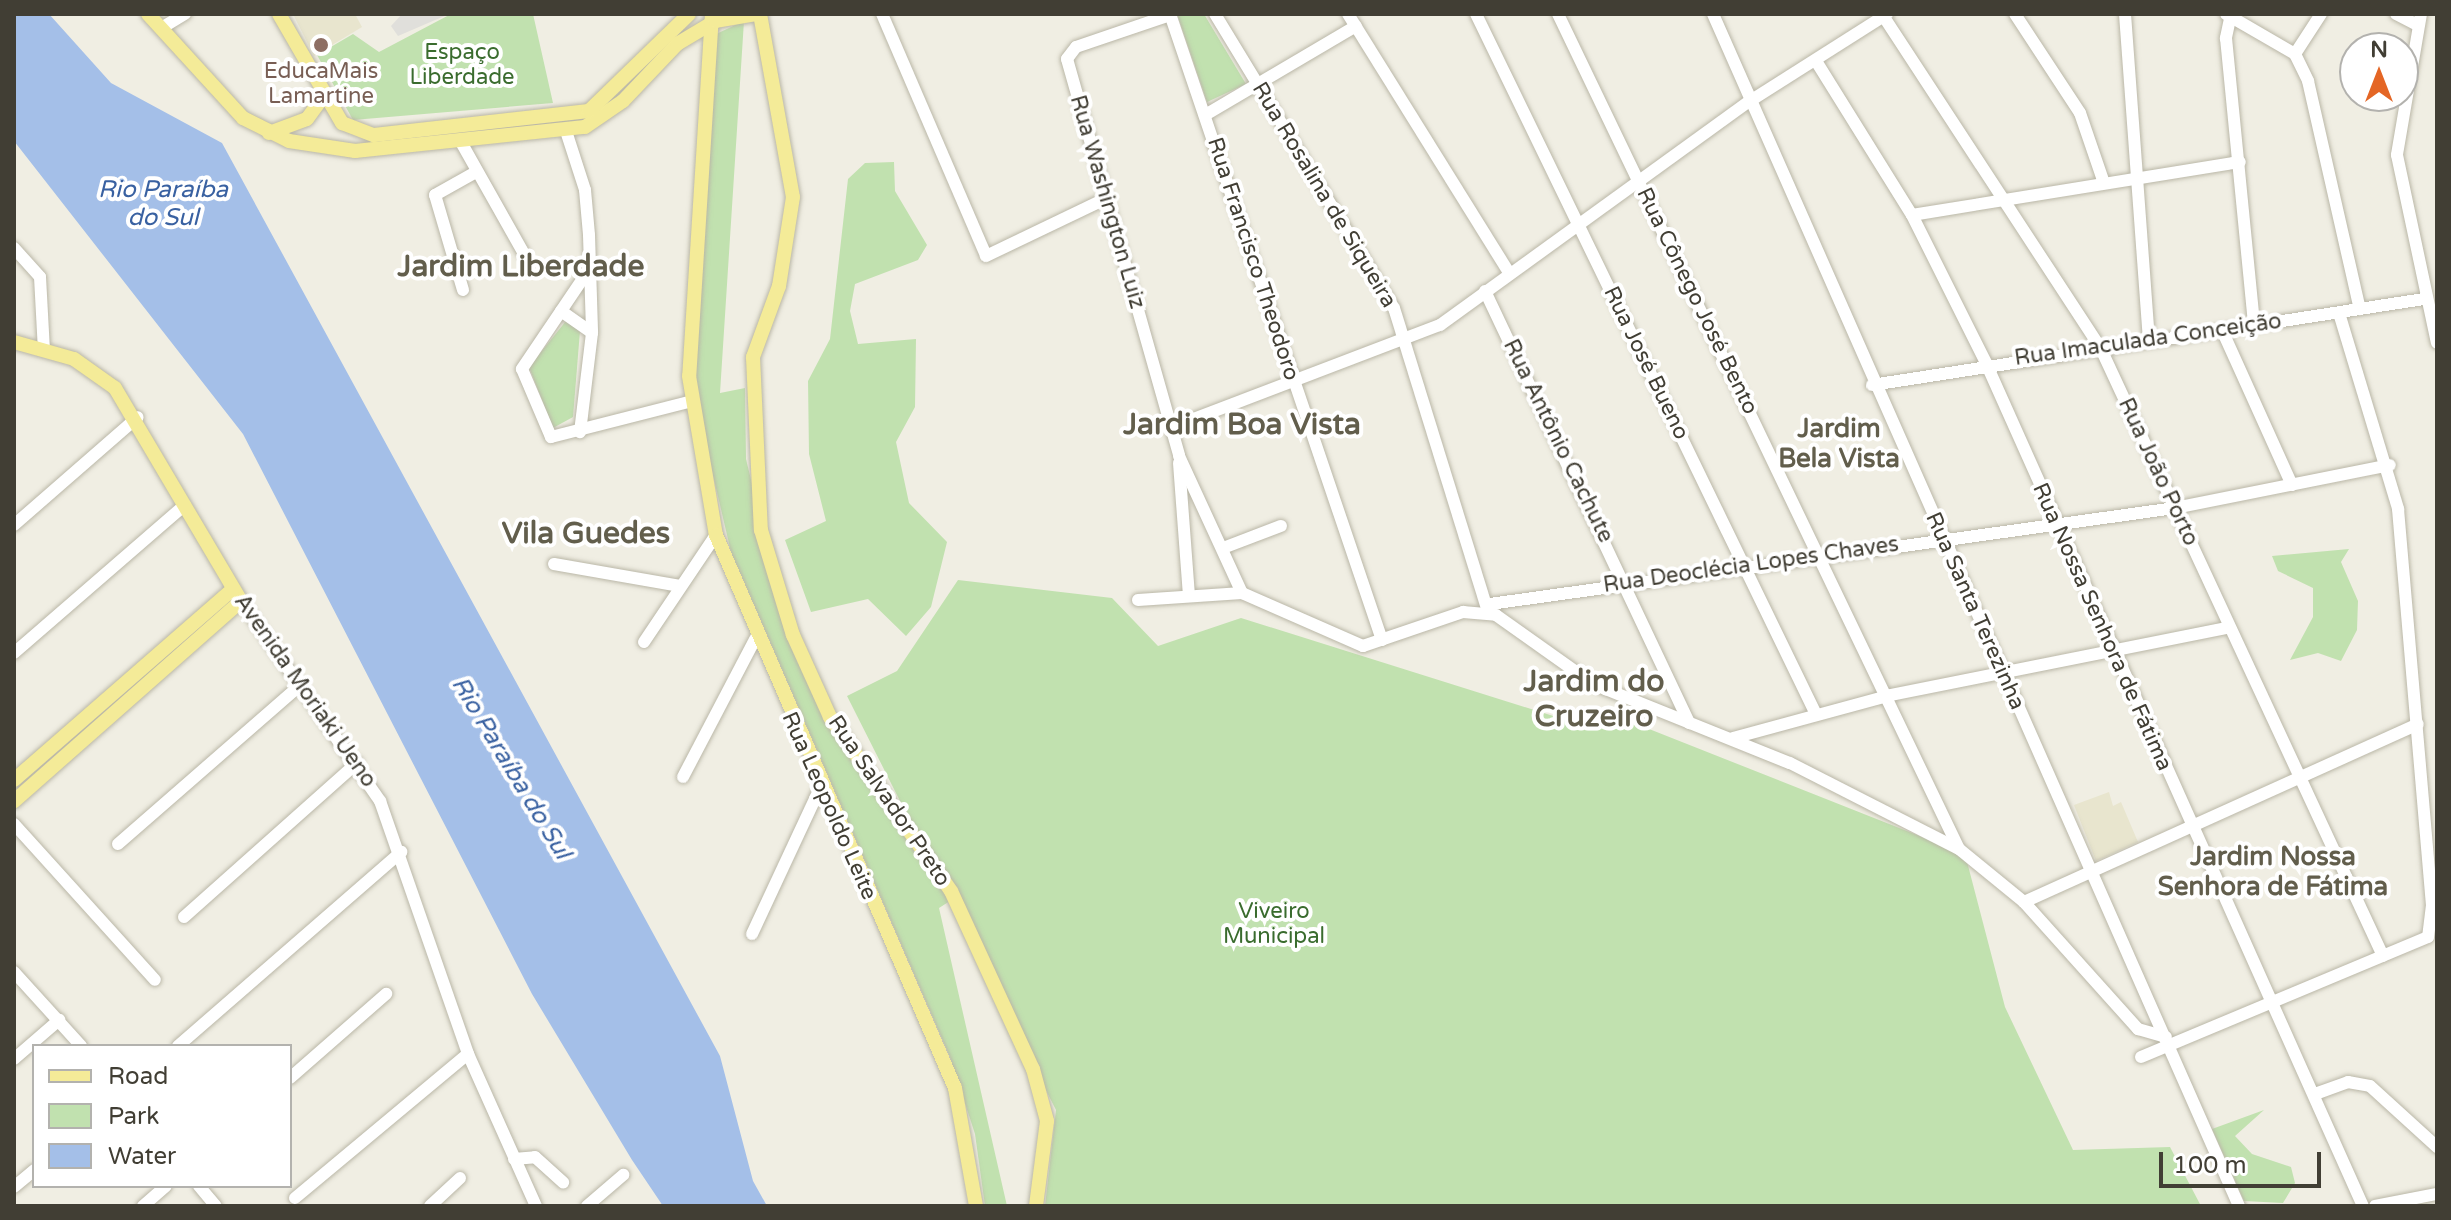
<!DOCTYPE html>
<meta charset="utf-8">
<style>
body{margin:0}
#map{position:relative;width:2451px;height:1220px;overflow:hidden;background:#f0eee3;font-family:"Varela Round",sans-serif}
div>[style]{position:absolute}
.education>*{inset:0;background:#e8e5ce}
.green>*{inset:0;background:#c1e1af}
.parking>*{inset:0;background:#e0dfdb}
.water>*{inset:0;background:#a4bfe8}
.roads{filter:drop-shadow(0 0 2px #bab7a7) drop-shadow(0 0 2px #bab7a7)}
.minor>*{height:12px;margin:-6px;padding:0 6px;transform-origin:6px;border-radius:6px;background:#fff}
.major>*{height:14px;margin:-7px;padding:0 7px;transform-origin:7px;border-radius:7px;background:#f4eb98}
.dots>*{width:22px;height:22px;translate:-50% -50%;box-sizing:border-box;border:4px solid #fff;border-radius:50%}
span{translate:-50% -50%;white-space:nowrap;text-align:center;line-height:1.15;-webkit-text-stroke:8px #fff;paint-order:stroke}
.park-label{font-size:22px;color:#3a6c2e}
.education-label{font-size:22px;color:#785e54}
.street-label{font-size:22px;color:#413e34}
.water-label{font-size:24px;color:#3961a1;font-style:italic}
.quarter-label{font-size:26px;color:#625e4c;font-weight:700}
.district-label{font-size:30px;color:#625e4c;font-weight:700}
.frame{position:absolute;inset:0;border:16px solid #413e34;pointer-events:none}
.legend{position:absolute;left:32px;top:1044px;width:260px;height:144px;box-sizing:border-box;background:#fff;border:2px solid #b3b2ae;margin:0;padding:10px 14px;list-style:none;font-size:24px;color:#413e34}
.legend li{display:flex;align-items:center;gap:16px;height:40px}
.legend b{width:40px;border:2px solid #b3b2ae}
.north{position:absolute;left:2339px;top:32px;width:80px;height:80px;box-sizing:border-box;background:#fff;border:2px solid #b3b2ae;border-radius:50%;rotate:0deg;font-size:22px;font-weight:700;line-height:32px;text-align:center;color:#413e34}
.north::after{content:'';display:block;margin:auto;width:28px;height:36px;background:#e46625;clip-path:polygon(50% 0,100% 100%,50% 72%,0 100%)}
.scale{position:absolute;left:2159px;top:1152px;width:162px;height:36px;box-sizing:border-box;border:4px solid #413e34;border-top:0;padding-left:10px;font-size:24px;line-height:28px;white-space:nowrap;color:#413e34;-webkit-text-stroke:6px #fff;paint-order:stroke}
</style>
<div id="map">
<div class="education">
<i style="clip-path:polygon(293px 14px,355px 14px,362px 27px,314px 56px)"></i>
<i style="clip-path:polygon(2109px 792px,2113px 806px,2121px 802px,2138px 842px,2096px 861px,2074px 805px)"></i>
</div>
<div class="green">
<i style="clip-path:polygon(451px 14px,533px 14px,553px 103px,353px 120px,317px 55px,353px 34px,379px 52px)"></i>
<i style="clip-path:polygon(1177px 14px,1204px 14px,1246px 84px,1207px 102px)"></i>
<i style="clip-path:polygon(744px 21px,720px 393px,745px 388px,746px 459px,789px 637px,950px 901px,939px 908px,1007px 1206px,985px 1206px,975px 1134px,950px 1057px,731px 552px,701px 424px,691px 375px,714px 35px)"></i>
<i style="clip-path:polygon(894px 162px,895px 191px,927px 245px,918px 260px,855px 284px,850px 311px,858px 344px,916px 339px,915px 407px,896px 442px,909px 503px,947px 542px,931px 607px,906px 636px,868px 599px,811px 612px,785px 540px,826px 521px,809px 454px,808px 381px,830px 339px,848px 179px,865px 163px)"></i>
<i style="clip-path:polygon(566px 321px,580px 331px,573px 417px,553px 428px,529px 367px)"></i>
<i style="clip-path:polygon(2349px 549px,2341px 562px,2358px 601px,2357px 630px,2341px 661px,2318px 653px,2290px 660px,2313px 617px,2313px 588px,2278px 571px,2272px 556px)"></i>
<i style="clip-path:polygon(958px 580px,1112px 598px,1158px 646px,1241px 618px,1569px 721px,1591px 706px,1965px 854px,2005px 1007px,2073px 1150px,2170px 1147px,2201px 1206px,1045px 1206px,1056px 1110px,847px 696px,897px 671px)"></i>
<i style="clip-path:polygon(2264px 1110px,2235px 1136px,2252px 1154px,2291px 1167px,2295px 1183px,2283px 1203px,2244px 1201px,2212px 1129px)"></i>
</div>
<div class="parking">
<i style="clip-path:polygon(402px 14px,449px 14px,398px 36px,391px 26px)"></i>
</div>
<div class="water">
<i style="clip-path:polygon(14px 14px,49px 14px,111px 83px,222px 143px,720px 1056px,753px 1181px,767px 1206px,663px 1206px,632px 1160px,532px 994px,243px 434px,14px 141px)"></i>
</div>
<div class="roads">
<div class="minor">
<i style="left:882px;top:14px;width:263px;rotate:66.7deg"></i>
<i style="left:986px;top:256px;width:134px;rotate:-25.6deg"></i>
<i style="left:1170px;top:14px;width:661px;rotate:71.29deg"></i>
<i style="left:1215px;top:14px;width:344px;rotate:58.7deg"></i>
<i style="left:1394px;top:308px;width:314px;rotate:72.8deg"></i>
<i style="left:1348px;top:14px;width:306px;rotate:58.1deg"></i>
<i style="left:1476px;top:14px;width:776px;rotate:64.1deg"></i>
<i style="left:1558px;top:14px;width:924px;rotate:64.35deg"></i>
<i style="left:1713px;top:14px;width:1303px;rotate:66.19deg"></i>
<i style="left:1882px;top:14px;width:400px;rotate:56.8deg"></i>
<i style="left:2101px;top:349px;width:669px;rotate:65.08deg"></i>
<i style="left:2015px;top:14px;width:118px;rotate:56.7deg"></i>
<i style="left:2080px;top:113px;width:74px;rotate:71.1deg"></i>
<i style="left:2125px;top:14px;width:328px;rotate:85.8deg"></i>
<i style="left:2226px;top:14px;width:80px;rotate:30.1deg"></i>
<i style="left:2295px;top:54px;width:30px;rotate:64deg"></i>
<i style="left:2308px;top:81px;width:234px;rotate:77.2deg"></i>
<i style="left:2231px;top:14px;width:25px;rotate:102deg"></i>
<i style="left:2226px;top:38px;width:288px;rotate:84.4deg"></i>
<i style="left:2396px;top:14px;width:25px;rotate:27deg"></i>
<i style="left:2421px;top:14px;width:143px;rotate:99.7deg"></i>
<i style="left:2397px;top:155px;width:192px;rotate:78deg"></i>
<i style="left:1170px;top:15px;width:99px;rotate:161.2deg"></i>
<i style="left:1076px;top:47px;width:15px;rotate:127deg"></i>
<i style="left:1067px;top:59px;width:412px;rotate:74.2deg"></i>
<i style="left:1179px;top:456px;width:151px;rotate:65.3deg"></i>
<i style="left:163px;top:27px;width:26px;rotate:-31deg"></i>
<i style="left:2295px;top:54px;width:48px;rotate:-57deg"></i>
<i style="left:1816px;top:61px;width:181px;rotate:58.1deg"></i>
<i style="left:1912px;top:215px;width:165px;rotate:63.4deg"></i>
<i style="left:1986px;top:363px;width:923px;rotate:65.91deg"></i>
<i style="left:1205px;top:115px;width:175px;rotate:-30.5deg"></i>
<i style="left:566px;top:131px;width:62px;rotate:72.1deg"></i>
<i style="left:585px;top:190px;width:45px;rotate:84.9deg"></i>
<i style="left:589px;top:235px;width:98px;rotate:88.2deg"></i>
<i style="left:592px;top:333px;width:100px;rotate:96.9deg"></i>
<i style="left:461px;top:142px;width:129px;rotate:60.6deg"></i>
<i style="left:1912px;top:215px;width:332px;rotate:-9.2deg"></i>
<i style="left:14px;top:248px;width:39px;rotate:48deg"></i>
<i style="left:40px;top:277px;width:73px;rotate:86.9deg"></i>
<i style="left:590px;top:268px;width:122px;rotate:124deg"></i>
<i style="left:522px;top:369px;width:74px;rotate:66.9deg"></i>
<i style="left:551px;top:437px;width:146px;rotate:-14.3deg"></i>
<i style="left:463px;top:290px;width:99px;rotate:-106.4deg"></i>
<i style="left:435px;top:195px;width:47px;rotate:-29.3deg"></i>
<i style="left:1485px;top:291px;width:478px;rotate:64.7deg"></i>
<i style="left:561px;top:311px;width:35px;rotate:35deg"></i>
<i style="left:2339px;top:313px;width:205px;rotate:73.2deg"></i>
<i style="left:2398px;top:509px;width:397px;rotate:85.1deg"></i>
<i style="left:2432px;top:905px;width:32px;rotate:97deg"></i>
<i style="left:2222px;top:330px;width:170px;rotate:65.7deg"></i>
<i style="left:1872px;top:385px;width:559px;rotate:-8.86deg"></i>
<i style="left:1170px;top:428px;width:289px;rotate:-20.9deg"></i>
<i style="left:1440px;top:325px;width:382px;rotate:-35.9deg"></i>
<i style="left:1750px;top:101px;width:162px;rotate:-32.4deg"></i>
<i style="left:1179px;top:463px;width:133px;rotate:85.7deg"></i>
<i style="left:14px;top:525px;width:164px;rotate:-41.1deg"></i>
<i style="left:1223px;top:548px;width:62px;rotate:-20.8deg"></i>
<i style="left:554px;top:564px;width:128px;rotate:9.9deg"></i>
<i style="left:1138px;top:600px;width:104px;rotate:-3.9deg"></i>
<i style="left:1242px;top:593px;width:132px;rotate:23.7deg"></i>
<i style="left:1363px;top:646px;width:106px;rotate:-18.8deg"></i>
<i style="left:1463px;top:612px;width:33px;rotate:5deg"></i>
<i style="left:1496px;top:615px;width:119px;rotate:35.4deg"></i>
<i style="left:1593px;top:684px;width:212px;rotate:21.9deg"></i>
<i style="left:1790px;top:763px;width:190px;rotate:27deg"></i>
<i style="left:1959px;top:849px;width:84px;rotate:39.2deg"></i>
<i style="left:2024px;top:902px;width:171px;rotate:48.1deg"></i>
<i style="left:2138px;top:1029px;width:29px;rotate:16deg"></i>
<i style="left:241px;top:601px;width:244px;rotate:55.2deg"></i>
<i style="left:380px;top:801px;width:268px;rotate:70.8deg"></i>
<i style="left:468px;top:1054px;width:167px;rotate:65.9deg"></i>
<i style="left:1490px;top:604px;width:692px;rotate:-7.98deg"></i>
<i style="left:2175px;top:508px;width:219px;rotate:-11.3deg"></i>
<i style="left:644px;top:642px;width:129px;rotate:-56.1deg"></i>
<i style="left:14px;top:653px;width:226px;rotate:-40.9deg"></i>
<i style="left:1733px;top:738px;width:164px;rotate:-15.2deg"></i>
<i style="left:1891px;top:695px;width:343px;rotate:-11.3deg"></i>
<i style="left:683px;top:777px;width:156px;rotate:-62.4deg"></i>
<i style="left:14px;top:824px;width:210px;rotate:47.9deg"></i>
<i style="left:118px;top:844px;width:242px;rotate:-41.1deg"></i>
<i style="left:2024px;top:902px;width:432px;rotate:-24.3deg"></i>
<i style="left:184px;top:917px;width:232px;rotate:-41.7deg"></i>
<i style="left:752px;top:934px;width:163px;rotate:-65deg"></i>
<i style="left:14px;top:972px;width:100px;rotate:47.8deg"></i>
<i style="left:178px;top:1046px;width:296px;rotate:-41deg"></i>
<i style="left:2141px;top:1057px;width:311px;rotate:-22.7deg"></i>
<i style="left:14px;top:1059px;width:60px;rotate:-40.9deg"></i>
<i style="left:290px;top:1078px;width:128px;rotate:-41.2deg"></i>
<i style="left:2315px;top:1094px;width:35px;rotate:-20deg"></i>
<i style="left:2348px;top:1082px;width:22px;rotate:10deg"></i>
<i style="left:2370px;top:1086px;width:91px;rotate:42.3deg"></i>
<i style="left:514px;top:1159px;width:21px;rotate:-5deg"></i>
<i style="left:535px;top:1157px;width:38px;rotate:42deg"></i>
<i style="left:199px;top:1186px;width:26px;rotate:50deg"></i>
<i style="left:14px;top:1187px;width:26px;rotate:-40deg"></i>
<i style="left:295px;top:1198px;width:225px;rotate:-39.8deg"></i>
<i style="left:143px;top:1206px;width:30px;rotate:-41deg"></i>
<i style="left:430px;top:1206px;width:41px;rotate:-43deg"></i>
<i style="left:587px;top:1206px;width:48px;rotate:-40.7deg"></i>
<i style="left:2375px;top:1206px;width:63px;rotate:-11deg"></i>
</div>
<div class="major">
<i style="left:148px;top:14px;width:141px;rotate:47.6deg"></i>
<i style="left:243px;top:118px;width:51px;rotate:26.6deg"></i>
<i style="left:289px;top:141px;width:67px;rotate:8.6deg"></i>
<i style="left:355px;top:151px;width:231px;rotate:-6deg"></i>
<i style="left:585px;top:127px;width:46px;rotate:-34.4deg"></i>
<i style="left:623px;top:101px;width:79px;rotate:-46.5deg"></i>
<i style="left:677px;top:44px;width:58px;rotate:-31deg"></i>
<i style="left:279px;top:14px;width:126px;rotate:60deg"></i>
<i style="left:342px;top:123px;width:34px;rotate:21deg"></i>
<i style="left:374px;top:135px;width:216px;rotate:-6.4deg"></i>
<i style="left:589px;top:111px;width:139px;rotate:-44.1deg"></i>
<i style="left:712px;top:14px;width:363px;rotate:93.6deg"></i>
<i style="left:689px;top:376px;width:161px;rotate:80.4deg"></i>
<i style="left:716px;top:535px;width:602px;rotate:66.63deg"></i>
<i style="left:955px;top:1088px;width:120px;rotate:79.9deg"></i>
<i style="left:760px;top:14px;width:186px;rotate:79.8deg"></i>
<i style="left:793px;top:197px;width:90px;rotate:98.9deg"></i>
<i style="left:779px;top:286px;width:76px;rotate:110.1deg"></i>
<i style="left:753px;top:357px;width:173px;rotate:87.4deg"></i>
<i style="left:761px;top:530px;width:110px;rotate:73.1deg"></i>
<i style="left:793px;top:635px;width:90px;rotate:65.7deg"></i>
<i style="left:830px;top:717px;width:212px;rotate:55.2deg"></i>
<i style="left:951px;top:891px;width:196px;rotate:65.3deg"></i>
<i style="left:1033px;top:1069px;width:54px;rotate:74.9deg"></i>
<i style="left:1047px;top:1121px;width:86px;rotate:97.4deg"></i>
<i style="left:716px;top:21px;width:41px;rotate:-9.9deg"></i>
<i style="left:269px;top:133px;width:40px;rotate:-20.2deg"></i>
<i style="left:307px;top:119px;width:31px;rotate:-54deg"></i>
<i style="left:14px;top:342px;width:62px;rotate:15.8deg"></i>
<i style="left:74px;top:359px;width:50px;rotate:35.3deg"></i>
<i style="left:115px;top:388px;width:247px;rotate:59.4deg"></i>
<i style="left:241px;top:601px;width:303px;rotate:138.6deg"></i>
<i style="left:14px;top:780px;width:291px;rotate:-41.1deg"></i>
</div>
</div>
<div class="dots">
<i style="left:321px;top:45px;background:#8d6e63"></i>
</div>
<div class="park-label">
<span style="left:462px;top:65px">Espaço<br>Liberdade</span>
<span style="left:1274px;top:924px">Viveiro<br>Municipal</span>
</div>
<div class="education-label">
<span style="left:321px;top:84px">EducaMais<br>Lamartine</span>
</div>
<div class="street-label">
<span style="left:1324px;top:195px;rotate:59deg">Rua Rosalina de Siqueira</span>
<span style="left:1107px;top:202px;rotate:74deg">Rua Washington Luiz</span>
<span style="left:1253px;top:259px;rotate:72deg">Rua Francisco Theodoro</span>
<span style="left:1697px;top:301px;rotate:64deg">Rua Cônego José Bento</span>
<span style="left:2148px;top:340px;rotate:-8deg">Rua Imaculada Conceição</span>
<span style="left:1646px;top:363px;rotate:64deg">Rua José Bueno</span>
<span style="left:1558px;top:441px;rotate:64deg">Rua Antônio Cachute</span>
<span style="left:2158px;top:472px;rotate:65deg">Rua João Porto</span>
<span style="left:1751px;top:565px;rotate:-8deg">Rua Deoclécia Lopes Chaves</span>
<span style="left:1975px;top:611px;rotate:66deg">Rua Santa Terezinha</span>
<span style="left:2102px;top:627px;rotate:66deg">Rua Nossa Senhora de Fátima</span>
<span style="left:305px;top:691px;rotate:55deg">Avenida Moriaki Ueno</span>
<span style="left:889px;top:801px;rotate:56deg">Rua Salvador Preto</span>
<span style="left:829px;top:806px;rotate:66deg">Rua Leopoldo Leite</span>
</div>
<div class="water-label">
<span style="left:163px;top:204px">Rio Paraíba<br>do Sul</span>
<span style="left:511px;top:768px;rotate:59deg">Rio Paraíba do Sul</span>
</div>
<div class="quarter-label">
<span style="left:1839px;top:444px">Jardim<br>Bela Vista</span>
<span style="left:2273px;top:872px">Jardim Nossa<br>Senhora de Fátima</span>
</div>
<div class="district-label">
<span style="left:521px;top:267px">Jardim Liberdade</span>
<span style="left:1242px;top:425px">Jardim Boa Vista</span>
<span style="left:586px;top:534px">Vila Guedes</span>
<span style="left:1594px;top:699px">Jardim do<br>Cruzeiro</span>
</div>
<div class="frame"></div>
<ul class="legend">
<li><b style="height:10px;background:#f4eb98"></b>Road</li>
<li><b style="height:22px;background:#c1e1af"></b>Park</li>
<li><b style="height:22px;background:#a4bfe8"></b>Water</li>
</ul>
<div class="north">N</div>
<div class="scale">100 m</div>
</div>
